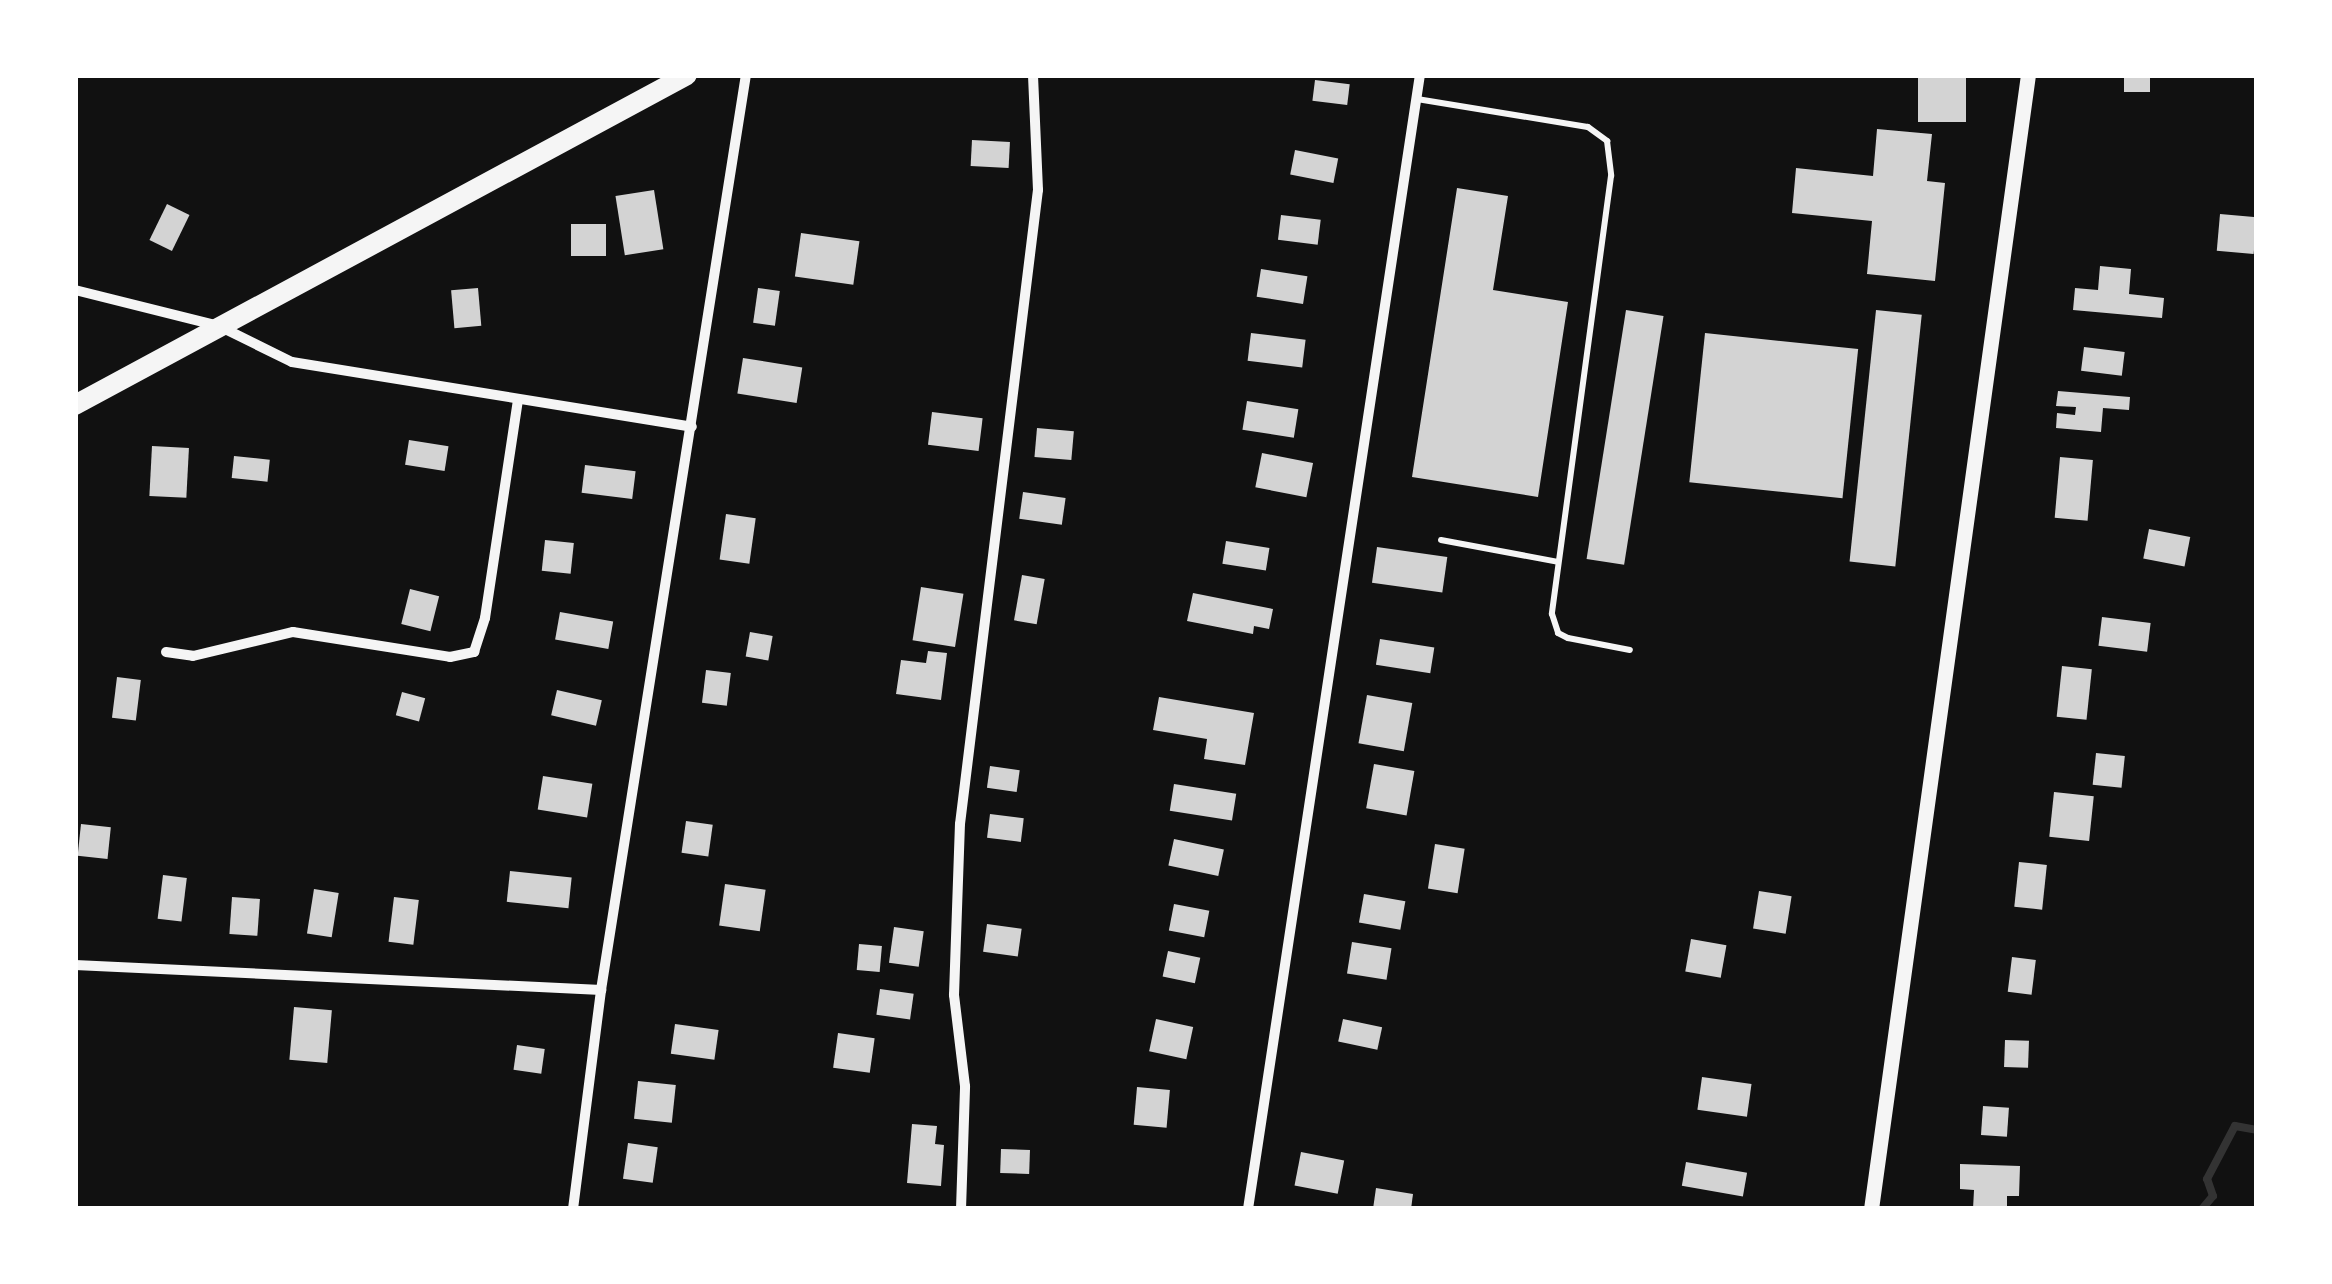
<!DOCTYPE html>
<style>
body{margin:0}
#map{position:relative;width:2332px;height:1284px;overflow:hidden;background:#111;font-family:"DejaVu Sans",sans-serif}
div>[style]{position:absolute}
.stream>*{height:8px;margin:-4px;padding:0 4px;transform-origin:4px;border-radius:4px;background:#333}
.building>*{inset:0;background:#d3d3d3;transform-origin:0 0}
.service>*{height:6px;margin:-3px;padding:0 3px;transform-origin:3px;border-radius:3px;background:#f5f5f5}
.minor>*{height:10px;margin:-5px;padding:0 5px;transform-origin:5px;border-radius:5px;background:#f5f5f5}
.tertiary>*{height:15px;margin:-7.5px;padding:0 7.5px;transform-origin:7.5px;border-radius:7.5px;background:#f5f5f5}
.primary>*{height:20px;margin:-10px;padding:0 10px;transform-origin:10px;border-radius:10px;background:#f5f5f5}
span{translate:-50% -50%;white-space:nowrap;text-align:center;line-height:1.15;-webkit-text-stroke:8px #fff;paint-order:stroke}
.frame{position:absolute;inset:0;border:78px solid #fff;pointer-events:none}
</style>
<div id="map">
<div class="stream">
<i style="left:2202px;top:1209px;width:17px;rotate:-50deg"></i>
<i style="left:2213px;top:1196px;width:18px;rotate:-109deg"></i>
<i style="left:2207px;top:1179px;width:60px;rotate:-62.2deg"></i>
<i style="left:2235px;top:1126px;width:22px;rotate:10deg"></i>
</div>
<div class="building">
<i style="left:1918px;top:75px;width:48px;height:47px"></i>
<i style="left:2124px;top:75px;width:26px;height:17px"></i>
<i style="left:1315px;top:80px;width:35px;height:21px;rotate:7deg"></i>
<i style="clip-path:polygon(1877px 129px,1932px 134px,1927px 181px,1945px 183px,1935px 281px,1867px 274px,1872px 221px,1792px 213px,1796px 168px,1873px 176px)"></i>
<i style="left:972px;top:140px;width:38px;height:26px;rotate:3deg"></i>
<i style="left:1295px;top:150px;width:44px;height:25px;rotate:11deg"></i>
<i style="clip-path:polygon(1457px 188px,1508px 196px,1493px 290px,1568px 302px,1538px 497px,1412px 477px)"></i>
<i style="left:654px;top:190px;width:60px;height:39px;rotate:81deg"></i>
<i style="left:167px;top:204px;width:25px;height:40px;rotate:26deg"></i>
<i style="left:2220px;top:214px;width:37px;height:37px;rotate:5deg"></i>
<i style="left:1281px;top:215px;width:40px;height:25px;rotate:7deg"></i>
<i style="left:606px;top:224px;width:32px;height:35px;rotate:90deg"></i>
<i style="left:801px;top:233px;width:59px;height:44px;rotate:8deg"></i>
<i style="clip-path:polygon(2100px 266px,2131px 269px,2129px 294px,2164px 298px,2162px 318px,2073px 310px,2075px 288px,2098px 290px)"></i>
<i style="left:1261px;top:269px;width:47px;height:28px;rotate:9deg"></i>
<i style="left:478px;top:288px;width:38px;height:27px;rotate:85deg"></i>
<i style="left:758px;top:288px;width:22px;height:35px;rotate:8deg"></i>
<i style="left:1626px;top:310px;width:38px;height:252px;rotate:9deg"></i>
<i style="left:1876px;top:310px;width:46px;height:253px;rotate:6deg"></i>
<i style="left:1251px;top:333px;width:55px;height:28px;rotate:7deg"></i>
<i style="left:1705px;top:333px;width:154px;height:150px;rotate:6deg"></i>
<i style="left:2084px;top:347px;width:41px;height:24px;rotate:7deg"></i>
<i style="left:743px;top:358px;width:60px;height:36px;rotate:9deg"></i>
<i style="clip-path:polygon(2058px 391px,2130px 397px,2129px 410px,2103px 408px,2101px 432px,2056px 428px,2057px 413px,2075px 415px,2076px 407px,2056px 406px)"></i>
<i style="left:1247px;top:401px;width:52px;height:29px;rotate:9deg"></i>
<i style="left:932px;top:412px;width:51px;height:33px;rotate:7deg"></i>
<i style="left:1037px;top:428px;width:37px;height:29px;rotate:5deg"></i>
<i style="left:409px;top:440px;width:40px;height:25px;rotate:9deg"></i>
<i style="left:152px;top:446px;width:37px;height:50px;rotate:3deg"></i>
<i style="left:1262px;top:453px;width:52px;height:35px;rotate:11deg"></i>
<i style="left:234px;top:456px;width:36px;height:22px;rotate:6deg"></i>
<i style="left:2060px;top:457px;width:33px;height:61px;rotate:5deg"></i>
<i style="left:585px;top:465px;width:51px;height:28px;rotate:7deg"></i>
<i style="left:1023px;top:492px;width:43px;height:27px;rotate:8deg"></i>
<i style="left:726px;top:514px;width:30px;height:46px;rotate:8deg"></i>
<i style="left:2149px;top:529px;width:42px;height:30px;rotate:11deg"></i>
<i style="left:545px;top:540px;width:29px;height:31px;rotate:6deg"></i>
<i style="left:1226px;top:541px;width:44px;height:23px;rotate:9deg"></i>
<i style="left:1377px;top:547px;width:71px;height:36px;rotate:8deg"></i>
<i style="left:1022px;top:575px;width:23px;height:46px;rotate:10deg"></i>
<i style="left:921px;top:587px;width:43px;height:54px;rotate:9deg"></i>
<i style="left:410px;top:589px;width:30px;height:36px;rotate:14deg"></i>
<i style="clip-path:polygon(1193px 593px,1273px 609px,1269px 629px,1254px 626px,1253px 634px,1187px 621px)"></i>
<i style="left:560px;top:612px;width:54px;height:28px;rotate:10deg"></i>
<i style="left:2102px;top:617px;width:49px;height:29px;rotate:7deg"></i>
<i style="left:750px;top:632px;width:23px;height:25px;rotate:10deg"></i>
<i style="left:1380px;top:639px;width:55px;height:26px;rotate:9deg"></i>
<i style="clip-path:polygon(928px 651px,947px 653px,941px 700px,896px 694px,901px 660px,926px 663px)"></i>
<i style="left:2062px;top:666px;width:30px;height:51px;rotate:6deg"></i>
<i style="left:706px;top:670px;width:25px;height:33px;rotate:7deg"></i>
<i style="left:117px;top:677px;width:24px;height:41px;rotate:7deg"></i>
<i style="left:557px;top:690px;width:46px;height:26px;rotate:13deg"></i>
<i style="left:402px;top:692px;width:24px;height:24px;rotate:15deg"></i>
<i style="left:1367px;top:695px;width:46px;height:49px;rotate:10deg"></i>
<i style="clip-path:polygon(1159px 697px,1254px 713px,1245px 765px,1204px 759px,1207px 739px,1153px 730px)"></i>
<i style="left:2096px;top:753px;width:29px;height:32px;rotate:6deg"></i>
<i style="left:1374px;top:764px;width:41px;height:45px;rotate:10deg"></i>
<i style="left:990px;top:766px;width:30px;height:22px;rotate:8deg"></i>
<i style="left:543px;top:776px;width:50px;height:34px;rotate:9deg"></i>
<i style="left:1174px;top:784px;width:63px;height:27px;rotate:9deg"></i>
<i style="left:2054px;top:792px;width:40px;height:45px;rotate:6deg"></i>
<i style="left:990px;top:814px;width:34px;height:24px;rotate:7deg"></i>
<i style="left:686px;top:821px;width:27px;height:32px;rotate:8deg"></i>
<i style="left:81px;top:824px;width:30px;height:32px;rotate:6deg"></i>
<i style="left:1174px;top:839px;width:51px;height:27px;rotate:12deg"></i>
<i style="left:1435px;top:844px;width:30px;height:45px;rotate:9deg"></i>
<i style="left:2019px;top:862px;width:28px;height:45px;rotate:6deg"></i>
<i style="left:510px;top:871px;width:62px;height:31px;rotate:6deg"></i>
<i style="left:163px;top:875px;width:24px;height:44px;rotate:7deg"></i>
<i style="left:725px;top:884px;width:41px;height:42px;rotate:8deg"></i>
<i style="left:314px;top:889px;width:25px;height:45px;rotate:9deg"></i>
<i style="left:1759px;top:891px;width:33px;height:38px;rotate:9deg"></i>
<i style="left:1364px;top:894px;width:42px;height:29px;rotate:10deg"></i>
<i style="left:232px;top:897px;width:28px;height:37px;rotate:4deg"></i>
<i style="left:394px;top:897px;width:25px;height:45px;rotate:7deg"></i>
<i style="left:1174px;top:904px;width:36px;height:27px;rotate:11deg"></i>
<i style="left:987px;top:924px;width:35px;height:28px;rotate:8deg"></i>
<i style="left:894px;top:927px;width:30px;height:36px;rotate:8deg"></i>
<i style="left:1691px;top:939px;width:36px;height:33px;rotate:10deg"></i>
<i style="left:1352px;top:942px;width:40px;height:32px;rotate:9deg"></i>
<i style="left:859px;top:944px;width:23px;height:26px;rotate:5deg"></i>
<i style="left:1168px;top:951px;width:33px;height:26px;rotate:12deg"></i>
<i style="left:2012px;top:957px;width:24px;height:35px;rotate:7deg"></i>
<i style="left:880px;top:989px;width:34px;height:26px;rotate:8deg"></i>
<i style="left:294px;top:1007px;width:38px;height:53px;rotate:5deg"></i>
<i style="left:1156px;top:1019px;width:38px;height:33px;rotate:12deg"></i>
<i style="left:1343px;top:1019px;width:40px;height:23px;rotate:12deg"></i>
<i style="left:675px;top:1024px;width:44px;height:30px;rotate:8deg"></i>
<i style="left:838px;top:1033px;width:37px;height:35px;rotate:8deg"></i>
<i style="left:2005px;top:1040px;width:24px;height:27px;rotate:2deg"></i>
<i style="left:517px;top:1045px;width:28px;height:25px;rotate:8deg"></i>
<i style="left:1702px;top:1077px;width:50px;height:33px;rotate:8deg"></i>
<i style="left:638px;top:1081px;width:38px;height:38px;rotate:6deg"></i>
<i style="left:1137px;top:1087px;width:33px;height:38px;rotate:5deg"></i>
<i style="left:1983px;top:1106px;width:26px;height:29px;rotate:4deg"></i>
<i style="clip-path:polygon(912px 1124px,937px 1126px,935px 1144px,944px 1145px,941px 1186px,907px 1183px)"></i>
<i style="left:628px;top:1143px;width:30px;height:36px;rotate:8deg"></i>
<i style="left:1001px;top:1149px;width:29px;height:24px;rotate:2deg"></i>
<i style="left:1301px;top:1152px;width:44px;height:34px;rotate:11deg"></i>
<i style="left:1686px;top:1162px;width:62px;height:24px;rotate:10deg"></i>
<i style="clip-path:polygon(1960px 1164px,2020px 1166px,2019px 1196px,2007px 1196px,2007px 1209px,1973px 1209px,1974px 1190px,1960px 1189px)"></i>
<i style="clip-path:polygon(1376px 1188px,1413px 1194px,1411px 1209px,1373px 1209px)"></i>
</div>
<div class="service">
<i style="left:1417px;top:99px;width:173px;rotate:9.3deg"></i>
<i style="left:1588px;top:127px;width:24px;rotate:36deg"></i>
<i style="left:1607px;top:141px;width:35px;rotate:83deg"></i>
<i style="left:1611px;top:176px;width:442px;rotate:97.7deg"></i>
<i style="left:1552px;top:614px;width:20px;rotate:72deg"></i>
<i style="left:1558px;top:633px;width:11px;rotate:27deg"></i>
<i style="left:1568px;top:638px;width:63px;rotate:11deg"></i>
<i style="left:1441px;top:540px;width:119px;rotate:10.6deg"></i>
</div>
<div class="minor">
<i style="left:75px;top:290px;width:148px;rotate:14deg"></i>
<i style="left:219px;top:326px;width:81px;rotate:26.3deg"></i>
<i style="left:292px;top:362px;width:405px;rotate:9.2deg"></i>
<i style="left:166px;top:652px;width:27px;rotate:8deg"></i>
<i style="left:193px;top:656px;width:103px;rotate:-13.5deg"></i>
<i style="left:293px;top:632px;width:159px;rotate:9deg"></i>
<i style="left:450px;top:657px;width:25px;rotate:-12deg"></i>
<i style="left:474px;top:652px;width:36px;rotate:-72deg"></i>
<i style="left:485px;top:618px;width:220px;rotate:-81.4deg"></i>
<i style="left:75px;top:965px;width:527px;rotate:2.72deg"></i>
<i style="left:573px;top:1209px;width:221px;rotate:-82.7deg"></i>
<i style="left:601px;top:990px;width:926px;rotate:-81deg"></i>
<i style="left:961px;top:1209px;width:123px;rotate:-88.1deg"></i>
<i style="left:965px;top:1086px;width:92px;rotate:-96.9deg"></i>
<i style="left:954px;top:995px;width:171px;rotate:-88deg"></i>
<i style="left:960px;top:824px;width:639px;rotate:-82.99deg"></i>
<i style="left:1038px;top:190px;width:115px;rotate:-92.5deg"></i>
<i style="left:1248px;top:1209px;width:1147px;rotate:-81.38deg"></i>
</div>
<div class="tertiary">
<i style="left:1871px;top:1209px;width:1145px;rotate:-82.12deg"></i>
</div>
<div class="primary">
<i style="left:75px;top:405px;width:695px;rotate:-28.33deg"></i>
</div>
<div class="frame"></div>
</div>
